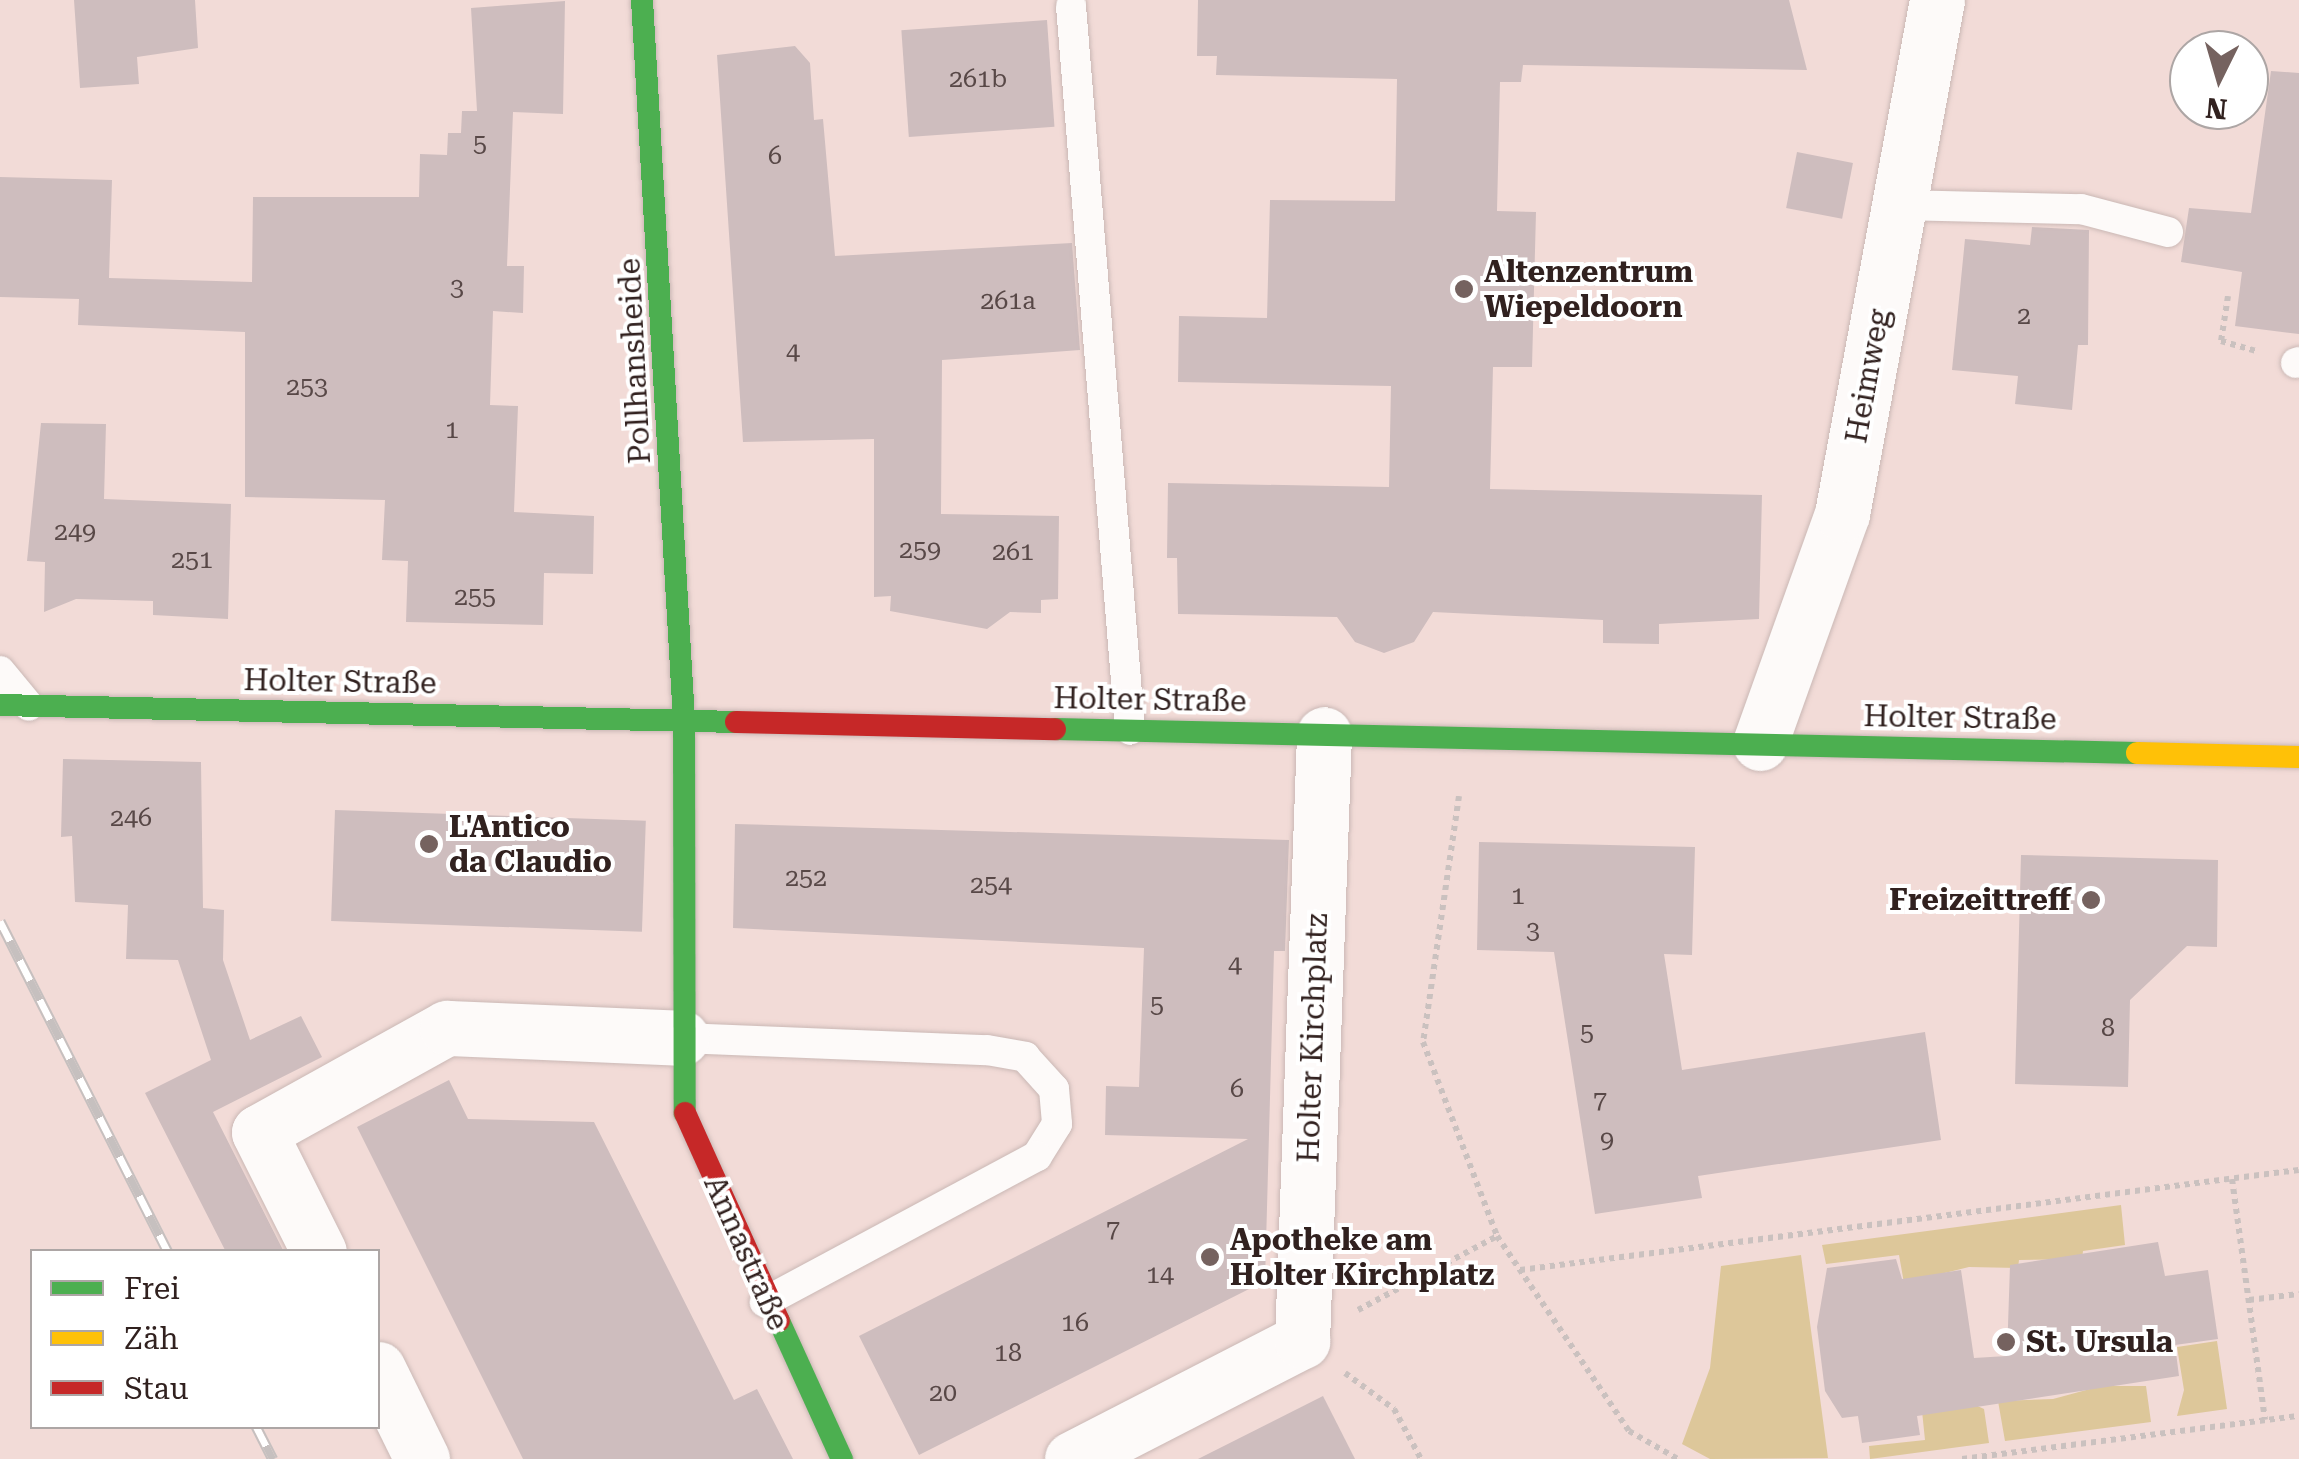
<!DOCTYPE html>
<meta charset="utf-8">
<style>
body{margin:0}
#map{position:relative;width:2299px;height:1459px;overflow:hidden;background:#f2dbd7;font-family:"Roboto Serif",serif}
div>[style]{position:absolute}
.green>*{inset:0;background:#ddc79a}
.building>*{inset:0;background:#cebdbe;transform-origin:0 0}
.path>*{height:6px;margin-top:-3px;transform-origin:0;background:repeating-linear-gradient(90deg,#cac1bf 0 5px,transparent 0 10px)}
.roads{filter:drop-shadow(0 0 2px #cab8b5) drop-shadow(0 0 2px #cab8b5)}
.lane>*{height:30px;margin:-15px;padding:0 15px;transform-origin:15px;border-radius:15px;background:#fdfaf9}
.street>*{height:55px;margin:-27.5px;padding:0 27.5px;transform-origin:27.5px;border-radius:27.5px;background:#fdfaf9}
.fast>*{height:22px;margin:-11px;padding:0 11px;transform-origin:11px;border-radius:11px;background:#4caf50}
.slow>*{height:22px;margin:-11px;padding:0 11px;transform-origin:11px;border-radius:11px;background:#ffc107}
.jam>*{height:22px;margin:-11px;padding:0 11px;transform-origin:11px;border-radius:11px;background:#c62828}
.rail>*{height:11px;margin-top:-5.5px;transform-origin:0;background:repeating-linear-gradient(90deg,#fff 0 22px,#c6c0bf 0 44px);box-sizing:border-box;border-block:2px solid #c6c0bf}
.dots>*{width:28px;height:28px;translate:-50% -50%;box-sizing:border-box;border:5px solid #fff;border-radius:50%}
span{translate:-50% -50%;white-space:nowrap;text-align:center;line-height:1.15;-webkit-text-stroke:8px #fff;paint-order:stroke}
.number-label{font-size:25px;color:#584847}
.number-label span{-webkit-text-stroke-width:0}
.poi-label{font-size:30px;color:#31211f;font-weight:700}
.left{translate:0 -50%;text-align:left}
.right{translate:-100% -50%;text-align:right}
.street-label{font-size:30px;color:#31211f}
.legend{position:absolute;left:30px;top:1249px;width:350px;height:180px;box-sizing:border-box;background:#fff;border:2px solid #ada6a5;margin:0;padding:12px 18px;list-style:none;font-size:30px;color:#31211f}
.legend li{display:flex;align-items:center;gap:20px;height:50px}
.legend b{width:50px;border:2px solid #ada6a5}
.north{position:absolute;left:2169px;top:30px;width:100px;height:100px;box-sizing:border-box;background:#fff;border:2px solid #ada6a5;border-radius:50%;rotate:185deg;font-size:28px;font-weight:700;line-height:40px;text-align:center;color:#31211f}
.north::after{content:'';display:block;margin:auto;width:35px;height:45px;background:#75625f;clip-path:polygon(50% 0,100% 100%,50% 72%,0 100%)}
</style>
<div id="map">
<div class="green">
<i style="clip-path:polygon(2121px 1205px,2125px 1245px,2083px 1251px,2082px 1259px,2019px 1260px,2018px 1268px,1969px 1267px,1904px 1283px,1899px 1255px,1826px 1264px,1822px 1245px)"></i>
<i style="clip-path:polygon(1801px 1255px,1828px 1458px,1710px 1459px,1682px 1444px,1710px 1368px,1721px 1266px)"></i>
<i style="clip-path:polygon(2217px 1341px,2227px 1409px,2177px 1416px,2184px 1390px,2177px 1347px)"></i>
<i style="clip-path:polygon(2101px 1386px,2146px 1386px,2151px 1422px,2005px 1441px,1998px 1401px,2053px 1399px)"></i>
<i style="clip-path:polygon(1971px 1403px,1984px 1409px,1989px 1443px,1870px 1459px,1869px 1446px,1925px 1440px,1922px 1411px)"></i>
</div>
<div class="building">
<i style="clip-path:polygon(74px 0,195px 0,198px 48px,137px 57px,139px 84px,80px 88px)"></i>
<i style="clip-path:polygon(1198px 0,1789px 0,1807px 70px,1523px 65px,1521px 82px,1500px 82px,1497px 211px,1536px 212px,1532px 367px,1493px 367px,1490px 489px,1762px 495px,1759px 619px,1659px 624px,1659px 644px,1603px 643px,1603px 620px,1433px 612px,1414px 642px,1384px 653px,1355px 642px,1337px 617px,1178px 614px,1177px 558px,1167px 558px,1168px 483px,1389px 487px,1391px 386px,1178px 382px,1179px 316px,1267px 318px,1270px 200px,1395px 201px,1397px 79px,1216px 75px,1217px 56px,1197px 56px)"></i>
<i style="clip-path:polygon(565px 1px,563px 114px,513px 112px,507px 266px,524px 266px,523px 313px,493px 311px,490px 405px,518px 406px,514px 512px,594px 516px,593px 574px,544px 573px,543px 625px,406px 622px,408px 561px,382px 560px,385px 500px,245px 497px,245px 332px,78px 325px,79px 299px,0 297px,0 177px,112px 180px,109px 278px,252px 282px,253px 197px,419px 197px,420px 154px,447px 155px,448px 133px,461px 133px,462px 111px,477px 111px,471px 8px)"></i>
<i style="left:1047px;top:20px;width:107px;height:146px;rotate:86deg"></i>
<i style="clip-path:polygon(795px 46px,810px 63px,814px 120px,823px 119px,835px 256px,1072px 243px,1080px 350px,942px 360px,941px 514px,1059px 516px,1058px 599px,1041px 600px,1041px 613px,1010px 612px,987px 629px,890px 611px,891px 596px,874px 597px,874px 439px,743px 442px,717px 55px)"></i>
<i style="clip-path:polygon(2271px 71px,2299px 73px,2299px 334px,2235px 326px,2242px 272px,2181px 262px,2189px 208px,2251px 213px)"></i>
<i style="left:1797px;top:152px;width:57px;height:57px;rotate:11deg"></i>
<i style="clip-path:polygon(2032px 227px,2089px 230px,2088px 345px,2078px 345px,2072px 410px,2015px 404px,2018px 376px,1952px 370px,1965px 239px,2030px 245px)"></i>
<i style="clip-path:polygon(41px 423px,106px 424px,104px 499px,231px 504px,228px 619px,153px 615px,153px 601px,76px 599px,44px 612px,45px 562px,27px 561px)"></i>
<i style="clip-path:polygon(63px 759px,201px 762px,203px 908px,224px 910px,223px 960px,250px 1040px,301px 1016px,322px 1057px,213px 1112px,284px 1252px,226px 1252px,145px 1093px,211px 1060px,178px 960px,126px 959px,128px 905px,75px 902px,72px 836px,61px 837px)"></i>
<i style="left:335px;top:810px;width:311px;height:111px;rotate:2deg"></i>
<i style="clip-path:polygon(735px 824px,1289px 840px,1285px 951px,1274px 951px,1265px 1281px,919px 1455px,859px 1336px,1248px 1139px,1105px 1135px,1106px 1086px,1139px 1087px,1144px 948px,733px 928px)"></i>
<i style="clip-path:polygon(1479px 842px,1695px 847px,1692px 955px,1664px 954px,1682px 1070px,1925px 1032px,1941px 1140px,1698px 1176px,1702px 1198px,1595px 1214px,1554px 952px,1477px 950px)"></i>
<i style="clip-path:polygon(2021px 855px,2218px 860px,2217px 947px,2187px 946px,2130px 1000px,2128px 1087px,2015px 1084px)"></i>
<i style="clip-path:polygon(449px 1080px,468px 1119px,594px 1122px,734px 1400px,757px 1389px,793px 1459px,523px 1459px,357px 1127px)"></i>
<i style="clip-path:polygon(2158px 1242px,2165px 1276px,2208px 1270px,2218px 1339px,2175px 1345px,2179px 1376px,1917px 1416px,1920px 1435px,1862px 1443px,1858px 1416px,1842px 1418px,1825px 1391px,1817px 1327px,1827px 1268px,1896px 1259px,1902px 1279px,1961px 1270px,1974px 1358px,2007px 1356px,2010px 1265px)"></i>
<i style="clip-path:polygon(1323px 1396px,1355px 1459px,1198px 1459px)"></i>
</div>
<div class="path">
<i style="left:2228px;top:296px;width:46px;rotate:98.8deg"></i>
<i style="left:2221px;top:341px;width:37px;rotate:16deg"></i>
<i style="left:1459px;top:796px;width:249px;rotate:98.3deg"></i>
<i style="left:1423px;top:1042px;width:208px;rotate:69.1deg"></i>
<i style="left:1497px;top:1236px;width:235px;rotate:55.9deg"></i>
<i style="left:1629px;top:1431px;width:56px;rotate:29.7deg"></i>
<i style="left:2232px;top:1179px;width:243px;rotate:82.2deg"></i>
<i style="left:1520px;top:1270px;width:785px;rotate:-7.32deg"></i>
<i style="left:2249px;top:1300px;width:50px;rotate:-6.8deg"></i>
<i style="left:1358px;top:1310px;width:157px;rotate:-28deg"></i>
<i style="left:1345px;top:1373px;width:61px;rotate:36.3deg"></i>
<i style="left:1394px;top:1409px;width:57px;rotate:61.6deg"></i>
<i style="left:1962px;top:1459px;width:340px;rotate:-7.3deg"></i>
</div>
<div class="roads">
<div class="lane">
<i style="left:1071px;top:6px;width:726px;rotate:85.34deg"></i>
<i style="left:1899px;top:205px;width:182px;rotate:1.3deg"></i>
<i style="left:2081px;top:209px;width:90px;rotate:14.8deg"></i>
<i style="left:2296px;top:363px;width:3px;rotate:-18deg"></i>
<i style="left:0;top:671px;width:45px;rotate:50.4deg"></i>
<i style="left:682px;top:1038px;width:305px;rotate:2.3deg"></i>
<i style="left:987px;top:1050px;width:39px;rotate:10deg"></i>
<i style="left:1025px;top:1057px;width:43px;rotate:47.8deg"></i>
<i style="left:1054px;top:1089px;width:35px;rotate:85deg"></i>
<i style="left:1057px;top:1124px;width:38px;rotate:122deg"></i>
<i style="left:1037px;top:1156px;width:309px;rotate:151.8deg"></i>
</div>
<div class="street">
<i style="left:1760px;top:743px;width:243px;rotate:-70.3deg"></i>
<i style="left:1842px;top:514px;width:523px;rotate:-79.53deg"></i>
<i style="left:319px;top:1252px;width:134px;rotate:-116.6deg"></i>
<i style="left:259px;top:1132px;width:215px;rotate:-29deg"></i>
<i style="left:447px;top:1028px;width:235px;rotate:2.4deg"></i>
<i style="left:378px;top:1369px;width:100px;rotate:63.9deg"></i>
<i style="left:1072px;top:1459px;width:259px;rotate:-27.2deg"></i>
<i style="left:1302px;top:1341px;width:607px;rotate:-87.92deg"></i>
</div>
<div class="fast">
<i style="left:642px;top:0;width:720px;rotate:86.66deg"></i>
<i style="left:684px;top:719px;width:394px;rotate:89.9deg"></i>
<i style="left:0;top:705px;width:736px;rotate:1.32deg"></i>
<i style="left:1055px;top:729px;width:1082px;rotate:1.27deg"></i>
<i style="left:779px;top:1321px;width:152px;rotate:65.5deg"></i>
</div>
<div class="slow">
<i style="left:2137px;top:753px;width:162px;rotate:1.4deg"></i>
</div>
<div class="jam">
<i style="left:736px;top:722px;width:319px;rotate:1.3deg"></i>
<i style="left:685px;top:1113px;width:228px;rotate:65.7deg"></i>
</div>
</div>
<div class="rail">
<i style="left:0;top:921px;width:371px;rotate:63.1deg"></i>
<i style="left:256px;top:1426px;width:37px;rotate:63deg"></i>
</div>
<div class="dots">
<i style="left:1464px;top:289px;background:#75625f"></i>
<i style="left:429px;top:844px;background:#75625f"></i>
<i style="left:2091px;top:900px;background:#75625f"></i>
<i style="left:1210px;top:1257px;background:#75625f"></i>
<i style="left:2006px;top:1342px;background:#75625f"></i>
</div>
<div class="number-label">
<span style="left:978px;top:79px">261b</span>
<span style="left:480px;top:144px">5</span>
<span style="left:775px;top:156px">6</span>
<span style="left:457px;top:288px">3</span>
<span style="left:1008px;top:301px">261a</span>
<span style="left:2024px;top:316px">2</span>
<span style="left:793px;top:352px">4</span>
<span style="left:307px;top:387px">253</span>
<span style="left:452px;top:430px">1</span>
<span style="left:75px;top:532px">249</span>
<span style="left:920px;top:550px">259</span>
<span style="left:1013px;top:552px">261</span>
<span style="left:192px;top:560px">251</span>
<span style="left:475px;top:597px">255</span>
<span style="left:131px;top:818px">246</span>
<span style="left:806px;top:878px">252</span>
<span style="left:991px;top:885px">254</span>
<span style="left:1518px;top:896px">1</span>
<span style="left:1533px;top:931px">3</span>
<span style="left:1235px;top:965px">4</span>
<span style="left:1157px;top:1005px">5</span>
<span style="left:2108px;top:1028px">8</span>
<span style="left:1587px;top:1033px">5</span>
<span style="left:1237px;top:1089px">6</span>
<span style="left:1600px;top:1100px">7</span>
<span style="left:1607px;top:1140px">9</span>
<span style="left:1113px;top:1229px">7</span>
<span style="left:1160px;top:1275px">14</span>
<span style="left:1075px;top:1323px">16</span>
<span style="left:1008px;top:1353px">18</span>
<span style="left:943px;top:1393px">20</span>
</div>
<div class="poi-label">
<span class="left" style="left:1484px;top:289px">Altenzentrum<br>Wiepeldoorn</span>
<span class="left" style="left:449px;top:844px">L'Antico<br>da Claudio</span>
<span class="right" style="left:2071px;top:900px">Freizeittreff</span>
<span class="left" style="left:1230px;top:1257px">Apotheke am<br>Holter Kirchplatz</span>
<span class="left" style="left:2026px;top:1342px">St. Ursula</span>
</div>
<div class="street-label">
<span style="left:635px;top:361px;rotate:-93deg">Pollhansheide</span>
<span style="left:1868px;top:376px;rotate:-80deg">Heimweg</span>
<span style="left:340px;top:682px;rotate:1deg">Holter Straße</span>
<span style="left:1150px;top:700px;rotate:1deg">Holter Straße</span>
<span style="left:1960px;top:718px;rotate:1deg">Holter Straße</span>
<span style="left:1313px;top:1038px;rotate:-88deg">Holter Kirchplatz</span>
<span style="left:746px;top:1253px;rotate:66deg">Annastraße</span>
</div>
<ul class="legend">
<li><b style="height:12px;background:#4caf50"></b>Frei</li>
<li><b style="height:12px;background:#ffc107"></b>Zäh</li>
<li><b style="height:12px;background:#c62828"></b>Stau</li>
</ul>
<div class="north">N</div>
</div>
